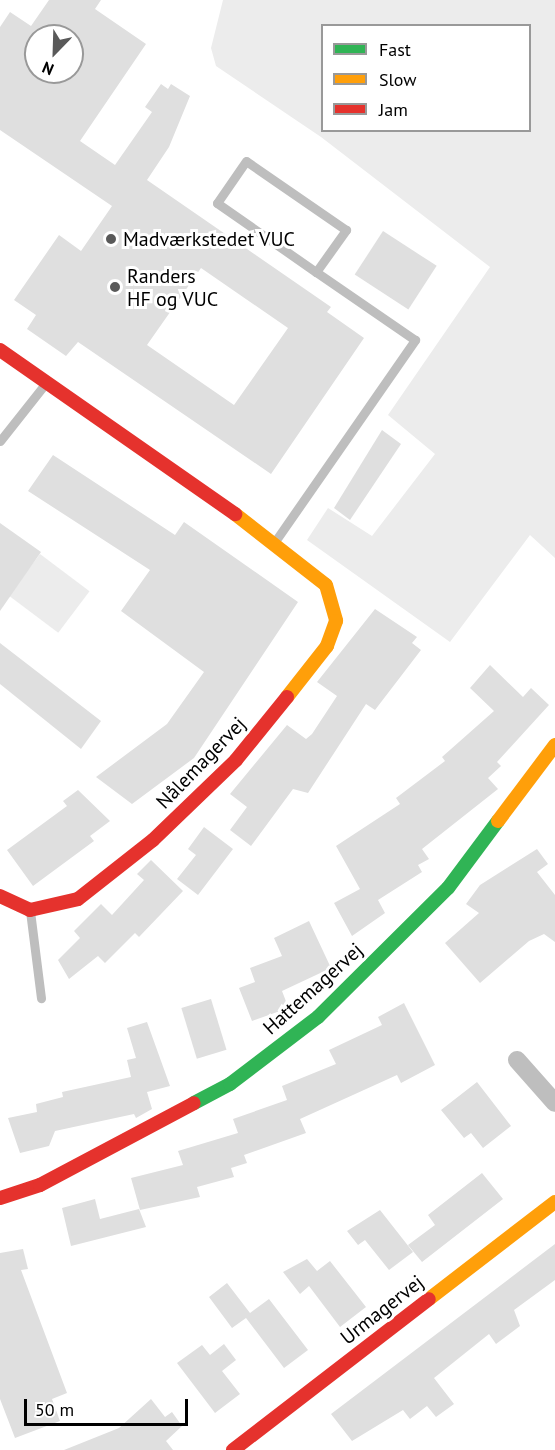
<!DOCTYPE html>
<meta charset="utf-8">
<style>
body{margin:0}
#map{position:relative;width:555px;height:1450px;overflow:hidden;background:#fff;font-family:"PT Sans",sans-serif}
div>[style]{position:absolute}
.green>*{inset:0;background:#ececec;transform-origin:0 0}
.building>*{inset:0;background:#dfdfdf;transform-origin:0 0}
.lane>*{height:9px;margin:-4.5px;padding:0 4.5px;transform-origin:4.5px;border-radius:4.5px;background:#bebebe}
.street>*{height:18px;margin:-9px;padding:0 9px;transform-origin:9px;border-radius:9px;background:#bebebe}
.fast>*{height:14px;margin:-7px;padding:0 7px;transform-origin:7px;border-radius:7px;background:#30b455}
.slow>*{height:14px;margin:-7px;padding:0 7px;transform-origin:7px;border-radius:7px;background:#ff9f0a}
.jam>*{height:14px;margin:-7px;padding:0 7px;transform-origin:7px;border-radius:7px;background:#e5322d}
.dots>*{width:16px;height:16px;translate:-50% -50%;box-sizing:border-box;border:3px solid #fff;border-radius:50%}
span{translate:-50% -50%;white-space:nowrap;text-align:center;line-height:1.15;-webkit-text-stroke:6px #fff;paint-order:stroke}
.poi-label{font-size:20px;color:#000}
.left{translate:0 -50%;text-align:left}
.street-label{font-size:20px;color:#000}
.legend{position:absolute;left:321px;top:24px;width:210px;height:108px;box-sizing:border-box;background:#fff;border:2px solid #999;margin:0;padding:8px 10px;list-style:none;font-size:18px;color:#000}
.legend li{display:flex;align-items:center;gap:12px;height:30px}
.legend b{width:30px;border:2px solid #999}
.north{position:absolute;left:24px;top:24px;width:60px;height:60px;box-sizing:border-box;background:#fff;border:2px solid #999;border-radius:50%;rotate:203deg;font-size:16px;font-weight:700;line-height:24px;text-align:center;color:#000}
.north::after{content:'';display:block;margin:auto;width:21px;height:27px;background:#595959;clip-path:polygon(50% 0,100% 100%,50% 72%,0 100%)}
.scale{position:absolute;left:24px;top:1399px;width:164px;height:27px;box-sizing:border-box;border:3px solid #000;border-top:0;padding-left:8px;font-size:18px;line-height:21px;white-space:nowrap;color:#000;-webkit-text-stroke:4px #fff;paint-order:stroke}
</style>
<div id="map">
<div class="green">
<i style="clip-path:polygon(evenodd,223px 0,555px 0,555px 558px,530px 535px,450px 642px,307px 540px,328px 508px,372px 536px,435px 454px,388px 415px,490px 267px,321px 137px,216px 66px,211px 48px,223px 0,322px 26px,530px 26px,530px 130px,322px 130px,322px 26px)"></i>
<i style="left:40px;top:554px;width:62px;height:52px;rotate:37deg"></i>
</div>
<div class="building">
<i style="clip-path:polygon(evenodd,49px 0,101px 0,95px 9px,146px 44px,80px 141px,115px 165px,152px 112px,145px 107px,161px 84px,168px 89px,171px 84px,190px 96px,169px 147px,147px 180px,331px 307px,327px 312px,364px 338px,271px 474px,78px 342px,66px 356px,27px 329px,36px 315px,14px 300px,59px 235px,81px 251px,112px 206px,0 130px,0 27px,10px 12px,31px 26px,49px 0,36px 36px,72px 36px,72px 72px,36px 72px,36px 36px,49px 0,201px 268px,288px 328px,234px 405px,147px 345px,201px 268px)"></i>
<i style="left:383px;top:231px;width:64px;height:52px;rotate:33deg"></i>
<i style="clip-path:polygon(382px 430px,401px 444px,350px 520px,334px 508px)"></i>
<i style="clip-path:polygon(53px 455px,175px 535px,184px 522px,298px 602px,194px 758px,132px 804px,96px 777px,167px 724px,204px 672px,121px 611px,150px 570px,28px 491px)"></i>
<i style="clip-path:polygon(0 523px,41px 552px,0 611px)"></i>
<i style="clip-path:polygon(375px 609px,417px 637px,412px 643px,421px 650px,375px 710px,366px 704px,308px 793px,293px 789px,251px 846px,230px 830px,247px 807px,230px 794px,287px 725px,306px 739px,312px 734px,337px 696px,317px 682px)"></i>
<i style="clip-path:polygon(0 643px,101px 721px,81px 749px,0 684px)"></i>
<i style="clip-path:polygon(490px 665px,523px 697px,531px 688px,549px 705px,497px 762px,501px 766px,488px 778px,498px 789px,422px 849px,429px 859px,418px 865px,422px 872px,378px 900px,385px 913px,352px 936px,334px 903px,360px 889px,336px 846px,400px 804px,396px 798px,445px 761px,442px 757px,494px 711px,470px 688px)"></i>
<i style="clip-path:polygon(78px 790px,110px 821px,90px 836px,94px 841px,33px 886px,7px 850px,67px 806px,63px 801px)"></i>
<i style="clip-path:polygon(204px 827px,233px 849px,198px 895px,177px 879px,196px 855px,188px 849px)"></i>
<i style="clip-path:polygon(537px 849px,548px 864px,537px 872px,555px 895px,555px 942px,544px 934px,529px 941px,480px 983px,445px 943px,479px 913px,466px 904px,480px 885px)"></i>
<i style="clip-path:polygon(151px 860px,183px 891px,139px 937px,135px 933px,105px 963px,98px 956px,69px 979px,58px 960px,80px 938px,74px 931px,101px 904px,112px 915px,144px 880px,137px 874px)"></i>
<i style="clip-path:polygon(309px 921px,331px 968px,282px 991px,287px 1004px,280px 1011px,252px 1021px,239px 988px,255px 982px,250px 968px,282px 956px,274px 938px)"></i>
<i style="left:211px;top:999px;width:53px;height:31px;rotate:73deg"></i>
<i style="clip-path:polygon(404px 1003px,435px 1065px,401px 1083px,397px 1075px,300px 1119px,306px 1133px,244px 1155px,247px 1163px,231px 1168px,234px 1177px,197px 1187px,200px 1197px,140px 1210px,131px 1178px,183px 1165px,178px 1151px,238px 1133px,233px 1119px,287px 1100px,282px 1086px,336px 1064px,329px 1050px,382px 1025px,378px 1017px)"></i>
<i style="clip-path:polygon(147px 1022px,170px 1086px,147px 1092px,152px 1109px,136px 1118px,134px 1114px,55px 1131px,49px 1146px,20px 1153px,8px 1118px,37px 1112px,36px 1104px,63px 1097px,62px 1092px,131px 1077px,127px 1060px,136px 1058px,127px 1028px)"></i>
<i style="clip-path:polygon(477px 1082px,511px 1126px,483px 1148px,471px 1133px,464px 1138px,441px 1110px)"></i>
<i style="clip-path:polygon(482px 1173px,503px 1199px,422px 1262px,408px 1245px,435px 1225px,428px 1215px)"></i>
<i style="clip-path:polygon(95px 1199px,100px 1219px,139px 1209px,146px 1227px,71px 1246px,62px 1208px)"></i>
<i style="clip-path:polygon(380px 1210px,413px 1252px,389px 1270px,365px 1240px,358px 1245px,347px 1231px)"></i>
<i style="clip-path:polygon(555px 1244px,555px 1280px,514px 1310px,520px 1326px,496px 1344px,489px 1334px,434px 1378px,454px 1404px,436px 1417px,427px 1406px,410px 1419px,403px 1410px,352px 1441px,331px 1414px)"></i>
<i style="clip-path:polygon(23px 1249px,28px 1269px,21px 1270px,67px 1393px,52px 1399px,60px 1421px,15px 1438px,0 1399px,0 1253px)"></i>
<i style="clip-path:polygon(307px 1259px,317px 1271px,330px 1261px,366px 1307px,340px 1327px,309px 1286px,300px 1294px,283px 1272px)"></i>
<i style="clip-path:polygon(227px 1283px,250px 1313px,269px 1299px,308px 1350px,284px 1368px,246px 1318px,232px 1328px,209px 1297px)"></i>
<i style="clip-path:polygon(224px 1344px,236px 1360px,222px 1371px,240px 1394px,215px 1413px,177px 1363px,202px 1345px,210px 1355px)"></i>
<i style="clip-path:polygon(151px 1399px,165px 1417px,172px 1412px,182px 1426px,166px 1441px,173px 1450px,64px 1450px,119px 1428px)"></i>
</div>
<div class="lane">
<i style="left:0;top:441px;width:73px;rotate:-51.7deg"></i>
<i style="left:276px;top:540px;width:244px;rotate:-55.2deg"></i>
<i style="left:415px;top:340px;width:120px;rotate:-145.5deg"></i>
<i style="left:316px;top:272px;width:52px;rotate:-54.5deg"></i>
<i style="left:346px;top:230px;width:121px;rotate:-145.4deg"></i>
<i style="left:246px;top:161px;width:51px;rotate:124.6deg"></i>
<i style="left:217px;top:203px;width:121px;rotate:34.9deg"></i>
<i style="left:30px;top:911px;width:88px;rotate:82.8deg"></i>
</div>
<div class="street">
<i style="left:517px;top:1060px;width:57px;rotate:48.5deg"></i>
</div>
<div class="fast">
<i style="left:194px;top:1103px;width:41px;rotate:-27.8deg"></i>
<i style="left:230px;top:1084px;width:111px;rotate:-37.3deg"></i>
<i style="left:318px;top:1017px;width:183px;rotate:-44.8deg"></i>
<i style="left:448px;top:888px;width:84px;rotate:-53.3deg"></i>
</div>
<div class="slow">
<i style="left:235px;top:514px;width:115px;rotate:38deg"></i>
<i style="left:326px;top:585px;width:37px;rotate:74deg"></i>
<i style="left:336px;top:621px;width:27px;rotate:110deg"></i>
<i style="left:327px;top:646px;width:65px;rotate:128.1deg"></i>
<i style="left:498px;top:821px;width:95px;rotate:-53.1deg"></i>
<i style="left:429px;top:1299px;width:159px;rotate:-37.6deg"></i>
</div>
<div class="jam">
<i style="left:0;top:350px;width:287px;rotate:34.9deg"></i>
<i style="left:0;top:896px;width:33px;rotate:25deg"></i>
<i style="left:30px;top:910px;width:49px;rotate:-12.9deg"></i>
<i style="left:78px;top:899px;width:95px;rotate:-38.2deg"></i>
<i style="left:153px;top:840px;width:115px;rotate:-43.9deg"></i>
<i style="left:236px;top:760px;width:81px;rotate:-51deg"></i>
<i style="left:0;top:1198px;width:42px;rotate:-18deg"></i>
<i style="left:40px;top:1185px;width:174px;rotate:-28deg"></i>
<i style="left:233px;top:1450px;width:247px;rotate:-37.6deg"></i>
</div>
<div class="dots">
<i style="left:111px;top:239px;background:#595959"></i>
<i style="left:115px;top:287px;background:#595959"></i>
</div>
<div class="poi-label">
<span class="left" style="left:123px;top:239px">Madværkstedet VUC</span>
<span class="left" style="left:127px;top:288px">Randers<br>HF og VUC</span>
</div>
<div class="street-label">
<span style="left:201px;top:763px;rotate:-46deg">Nålemagervej</span>
<span style="left:313px;top:989px;rotate:-42deg">Hattemagervej</span>
<span style="left:382px;top:1310px;rotate:-38deg">Urmagervej</span>
</div>
<ul class="legend">
<li><b style="height:8px;background:#30b455"></b>Fast</li>
<li><b style="height:8px;background:#ff9f0a"></b>Slow</li>
<li><b style="height:8px;background:#e5322d"></b>Jam</li>
</ul>
<div class="north">N</div>
<div class="scale">50 m</div>
</div>
